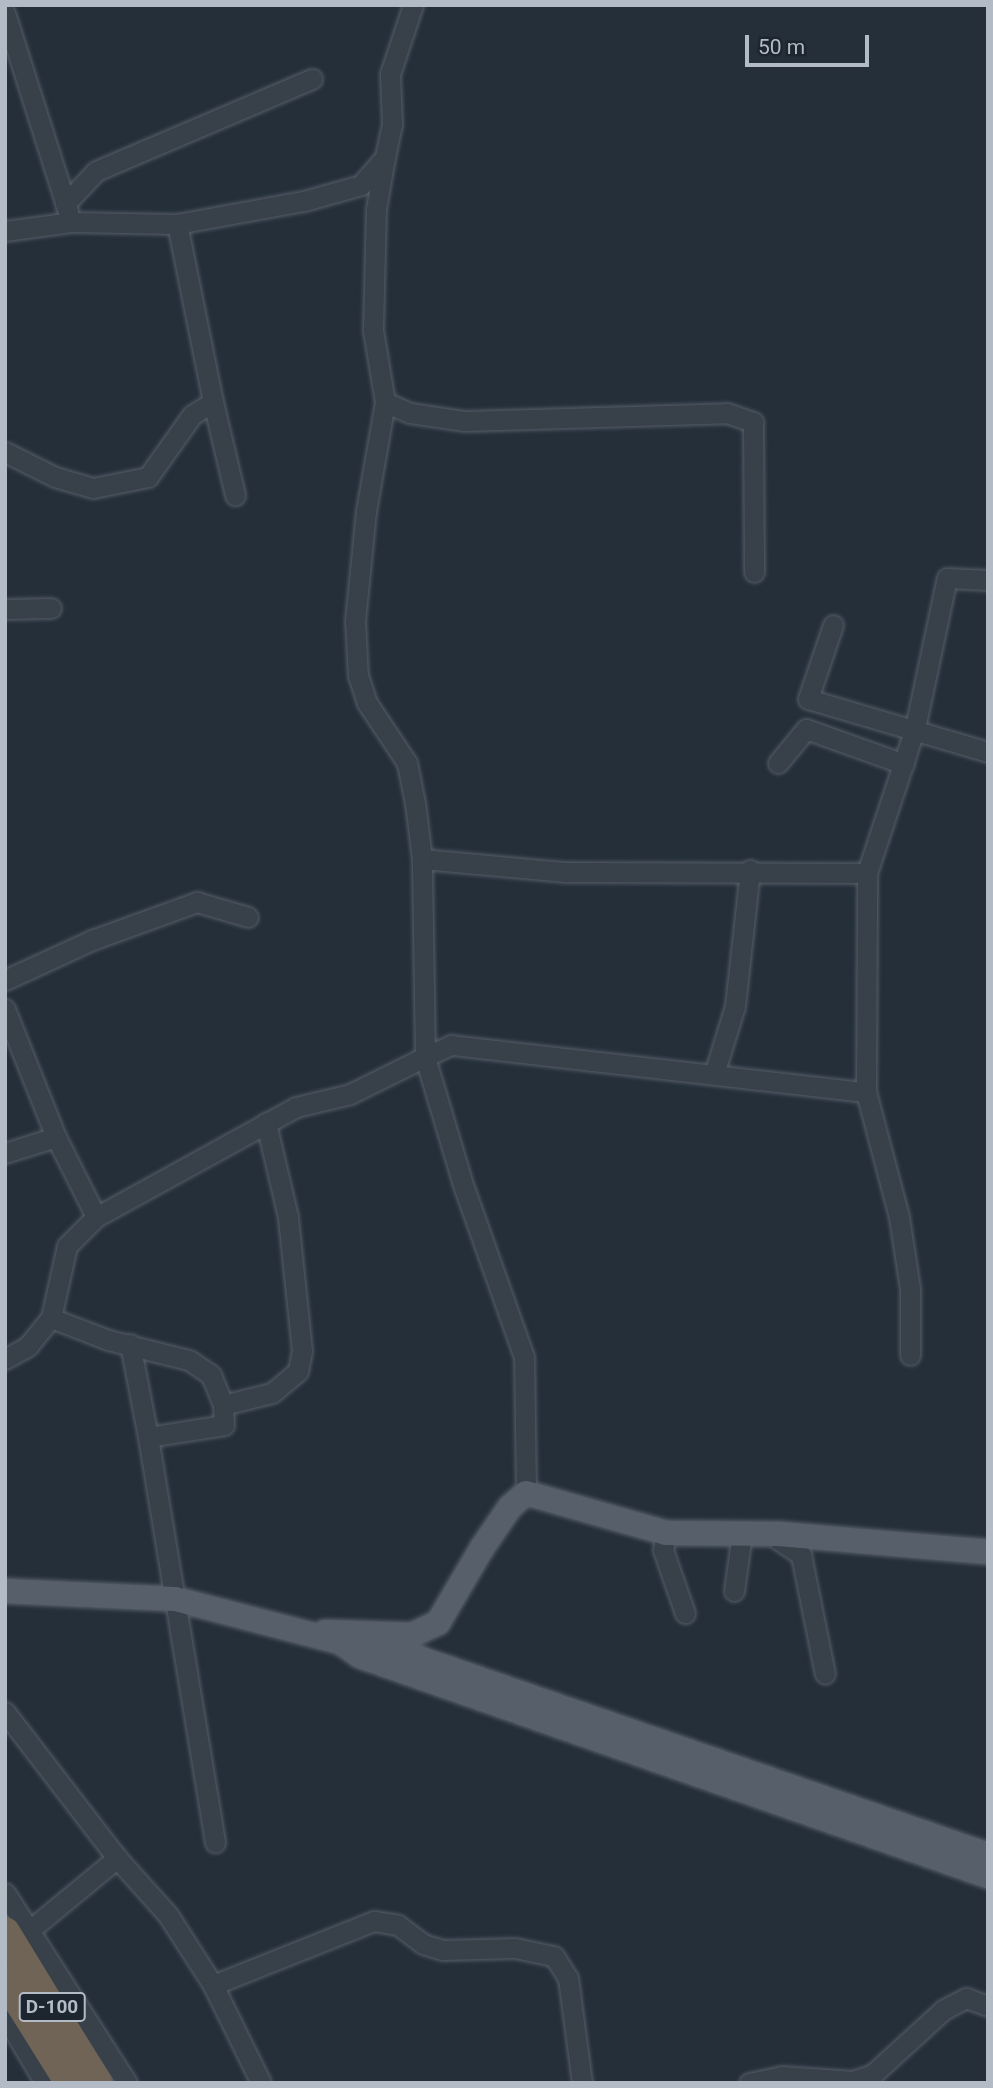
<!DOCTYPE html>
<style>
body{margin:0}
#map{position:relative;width:993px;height:2088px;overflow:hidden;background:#242f3a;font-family:Roboto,sans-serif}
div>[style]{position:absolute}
.roads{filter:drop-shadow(0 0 2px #565e68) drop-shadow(0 0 2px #565e68)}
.minor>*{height:19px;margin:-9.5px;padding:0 9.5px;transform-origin:9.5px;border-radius:9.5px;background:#38404a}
.major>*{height:24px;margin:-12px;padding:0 12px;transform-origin:12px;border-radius:12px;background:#565f6a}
.highway>*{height:30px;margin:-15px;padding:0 15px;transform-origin:15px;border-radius:15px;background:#6f6455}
span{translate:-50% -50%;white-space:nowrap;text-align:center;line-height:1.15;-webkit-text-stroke:7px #1d252f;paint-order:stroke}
.shield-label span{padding:2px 5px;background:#1d252f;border:2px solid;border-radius:5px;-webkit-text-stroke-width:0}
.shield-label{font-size:19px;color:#b3bbc6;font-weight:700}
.frame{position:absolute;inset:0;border:7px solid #b3bbc6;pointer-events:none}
.scale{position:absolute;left:745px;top:35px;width:124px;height:32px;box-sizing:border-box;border:4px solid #b3bbc6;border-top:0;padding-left:9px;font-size:21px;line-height:24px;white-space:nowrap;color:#b3bbc6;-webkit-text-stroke:5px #1d252f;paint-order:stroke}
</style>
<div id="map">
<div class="roads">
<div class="minor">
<i style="left:5px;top:13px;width:209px;rotate:72.4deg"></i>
<i style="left:65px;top:204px;width:45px;rotate:-46.8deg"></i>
<i style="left:96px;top:171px;width:235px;rotate:-23.1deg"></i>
<i style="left:5px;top:231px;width:68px;rotate:-7.7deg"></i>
<i style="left:72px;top:222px;width:105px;rotate:1.1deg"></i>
<i style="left:177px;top:224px;width:129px;rotate:-10.3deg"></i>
<i style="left:304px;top:201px;width:59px;rotate:-15.7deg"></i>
<i style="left:361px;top:185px;width:37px;rotate:-49deg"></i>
<i style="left:385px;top:157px;width:34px;rotate:-78deg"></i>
<i style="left:392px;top:124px;width:50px;rotate:-92.3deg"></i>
<i style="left:390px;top:74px;width:73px;rotate:-71.6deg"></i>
<i style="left:213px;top:402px;width:96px;rotate:76.7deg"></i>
<i style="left:385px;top:402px;width:27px;rotate:24deg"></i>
<i style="left:410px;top:413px;width:56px;rotate:8.3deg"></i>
<i style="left:465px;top:421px;width:262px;rotate:-1.7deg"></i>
<i style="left:727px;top:413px;width:28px;rotate:19deg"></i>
<i style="left:753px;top:422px;width:150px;rotate:89.6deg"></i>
<i style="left:5px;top:452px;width:56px;rotate:26.6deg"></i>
<i style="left:55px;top:477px;width:40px;rotate:16deg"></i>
<i style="left:93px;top:488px;width:56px;rotate:-11.3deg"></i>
<i style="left:148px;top:477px;width:76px;rotate:-54.6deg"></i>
<i style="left:192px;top:415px;width:25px;rotate:-32deg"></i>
<i style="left:213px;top:402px;width:182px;rotate:-101.4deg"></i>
<i style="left:5px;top:609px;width:46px;rotate:-1.2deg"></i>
<i style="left:833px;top:625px;width:78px;rotate:108.7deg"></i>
<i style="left:808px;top:699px;width:188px;rotate:16.4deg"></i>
<i style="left:778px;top:763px;width:44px;rotate:-50.5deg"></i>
<i style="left:806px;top:729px;width:104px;rotate:19.7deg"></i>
<i style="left:422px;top:859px;width:145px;rotate:5.2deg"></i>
<i style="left:566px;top:872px;width:301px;rotate:0.2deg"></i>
<i style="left:5px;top:980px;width:96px;rotate:-24.7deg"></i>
<i style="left:92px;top:940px;width:112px;rotate:-19.9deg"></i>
<i style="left:197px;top:902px;width:53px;rotate:16.4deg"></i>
<i style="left:5px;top:1009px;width:138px;rotate:68.3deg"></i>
<i style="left:56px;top:1137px;width:89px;rotate:63.4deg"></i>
<i style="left:715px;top:1071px;width:68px;rotate:-72.9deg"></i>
<i style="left:735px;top:1006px;width:137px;rotate:-83.7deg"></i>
<i style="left:866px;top:1092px;width:219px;rotate:-89.7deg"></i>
<i style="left:867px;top:873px;width:153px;rotate:-71.7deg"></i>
<i style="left:915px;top:728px;width:153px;rotate:-78deg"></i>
<i style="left:947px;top:578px;width:41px;rotate:2.8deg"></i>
<i style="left:5px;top:1153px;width:53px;rotate:-17.4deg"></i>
<i style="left:51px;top:1318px;width:61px;rotate:21.1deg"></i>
<i style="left:108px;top:1340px;width:83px;rotate:13.9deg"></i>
<i style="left:189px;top:1360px;width:27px;rotate:34deg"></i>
<i style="left:211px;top:1375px;width:32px;rotate:68deg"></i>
<i style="left:223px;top:1405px;width:20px;rotate:87deg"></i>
<i style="left:224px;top:1425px;width:77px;rotate:171deg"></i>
<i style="left:148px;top:1437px;width:411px;rotate:80.6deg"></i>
<i style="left:130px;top:1344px;width:95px;rotate:79deg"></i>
<i style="left:5px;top:1359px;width:26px;rotate:-29deg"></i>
<i style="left:28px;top:1346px;width:36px;rotate:-51deg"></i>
<i style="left:51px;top:1318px;width:74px;rotate:-77.5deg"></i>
<i style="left:67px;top:1246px;width:41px;rotate:-45deg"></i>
<i style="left:96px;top:1217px;width:228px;rotate:-28.8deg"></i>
<i style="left:296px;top:1107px;width:56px;rotate:-13.5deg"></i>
<i style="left:350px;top:1094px;width:84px;rotate:-26.3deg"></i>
<i style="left:425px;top:1057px;width:198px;rotate:-90.9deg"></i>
<i style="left:422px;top:859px;width:56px;rotate:-97.1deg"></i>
<i style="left:415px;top:803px;width:41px;rotate:-101.3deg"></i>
<i style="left:407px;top:763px;width:72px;rotate:-123.7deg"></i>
<i style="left:367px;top:703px;width:28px;rotate:-108deg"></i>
<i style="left:358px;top:676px;width:55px;rotate:-93.1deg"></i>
<i style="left:355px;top:621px;width:111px;rotate:-84.3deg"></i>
<i style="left:366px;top:511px;width:111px;rotate:-80.1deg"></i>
<i style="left:385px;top:402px;width:73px;rotate:-99.5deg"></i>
<i style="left:373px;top:330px;width:121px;rotate:-88.6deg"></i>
<i style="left:376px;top:209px;width:53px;rotate:-80.2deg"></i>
<i style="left:223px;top:1405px;width:50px;rotate:-13.8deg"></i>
<i style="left:272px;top:1393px;width:34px;rotate:-40deg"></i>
<i style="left:298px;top:1371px;width:20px;rotate:-79deg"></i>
<i style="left:302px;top:1351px;width:135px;rotate:-96deg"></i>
<i style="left:288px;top:1217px;width:97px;rotate:-103.2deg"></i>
<i style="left:526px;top:1493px;width:136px;rotate:-90.8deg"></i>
<i style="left:524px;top:1357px;width:179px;rotate:-109.5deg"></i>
<i style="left:464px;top:1188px;width:137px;rotate:-106.6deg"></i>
<i style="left:425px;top:1057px;width:29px;rotate:-25deg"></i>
<i style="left:451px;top:1045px;width:418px;rotate:6.5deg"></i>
<i style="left:866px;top:1092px;width:129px;rotate:75.2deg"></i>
<i style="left:899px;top:1217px;width:73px;rotate:81.3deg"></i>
<i style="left:910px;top:1289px;width:66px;rotate:90deg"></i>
<i style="left:666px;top:1533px;width:17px;rotate:100deg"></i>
<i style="left:663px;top:1550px;width:67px;rotate:70.8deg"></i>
<i style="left:779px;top:1534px;width:6px;rotate:90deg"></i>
<i style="left:779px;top:1540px;width:27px;rotate:34deg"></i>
<i style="left:801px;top:1555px;width:121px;rotate:78.6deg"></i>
<i style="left:734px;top:1591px;width:59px;rotate:-82.1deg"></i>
<i style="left:5px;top:1712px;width:184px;rotate:52.5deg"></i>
<i style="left:117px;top:1858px;width:76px;rotate:48.2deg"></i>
<i style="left:168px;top:1915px;width:83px;rotate:57.3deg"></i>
<i style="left:213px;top:1985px;width:109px;rotate:63.9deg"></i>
<i style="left:5px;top:1893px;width:226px;rotate:57.3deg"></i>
<i style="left:31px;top:1929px;width:112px;rotate:-39.5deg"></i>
<i style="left:213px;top:1985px;width:173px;rotate:-21.7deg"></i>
<i style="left:374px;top:1921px;width:24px;rotate:9deg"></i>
<i style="left:398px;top:1925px;width:31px;rotate:37deg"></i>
<i style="left:423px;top:1944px;width:21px;rotate:17deg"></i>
<i style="left:443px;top:1950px;width:72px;rotate:-1.6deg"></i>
<i style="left:515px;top:1948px;width:40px;rotate:12deg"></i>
<i style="left:554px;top:1956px;width:26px;rotate:58deg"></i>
<i style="left:568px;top:1978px;width:106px;rotate:82.4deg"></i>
<i style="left:5px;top:2016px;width:78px;rotate:59.2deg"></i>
<i style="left:749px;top:2083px;width:34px;rotate:-12deg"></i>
<i style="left:782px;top:2076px;width:71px;rotate:4deg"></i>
<i style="left:853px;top:2081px;width:21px;rotate:-19deg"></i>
<i style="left:873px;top:2074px;width:95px;rotate:-42.4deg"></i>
<i style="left:943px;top:2010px;width:26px;rotate:-28deg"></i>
<i style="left:966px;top:1998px;width:23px;rotate:20deg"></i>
</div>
<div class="major">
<i style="left:5px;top:1591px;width:170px;rotate:2.7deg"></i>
<i style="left:175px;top:1599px;width:171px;rotate:14.6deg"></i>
<i style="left:340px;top:1642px;width:24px;rotate:35deg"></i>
<i style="left:360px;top:1656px;width:665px;rotate:19.31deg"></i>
<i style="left:325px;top:1632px;width:87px;rotate:2deg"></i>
<i style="left:412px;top:1635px;width:29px;rotate:-25deg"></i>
<i style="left:438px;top:1623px;width:87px;rotate:-59.6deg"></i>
<i style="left:482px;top:1548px;width:50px;rotate:-55.7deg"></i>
<i style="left:510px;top:1507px;width:21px;rotate:-41deg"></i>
<i style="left:526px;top:1493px;width:146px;rotate:15.9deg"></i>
<i style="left:666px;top:1533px;width:113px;rotate:0.5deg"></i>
<i style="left:779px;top:1534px;width:210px;rotate:4.9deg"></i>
<i style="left:375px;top:1643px;width:649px;rotate:19.08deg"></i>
</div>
<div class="highway">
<i style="left:5px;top:1932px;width:177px;rotate:58.6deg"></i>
<i style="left:5px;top:1979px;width:123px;rotate:58deg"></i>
</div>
</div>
<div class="shield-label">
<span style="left:52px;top:2007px">D-100</span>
</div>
<div class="frame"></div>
<div class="scale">50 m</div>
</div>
